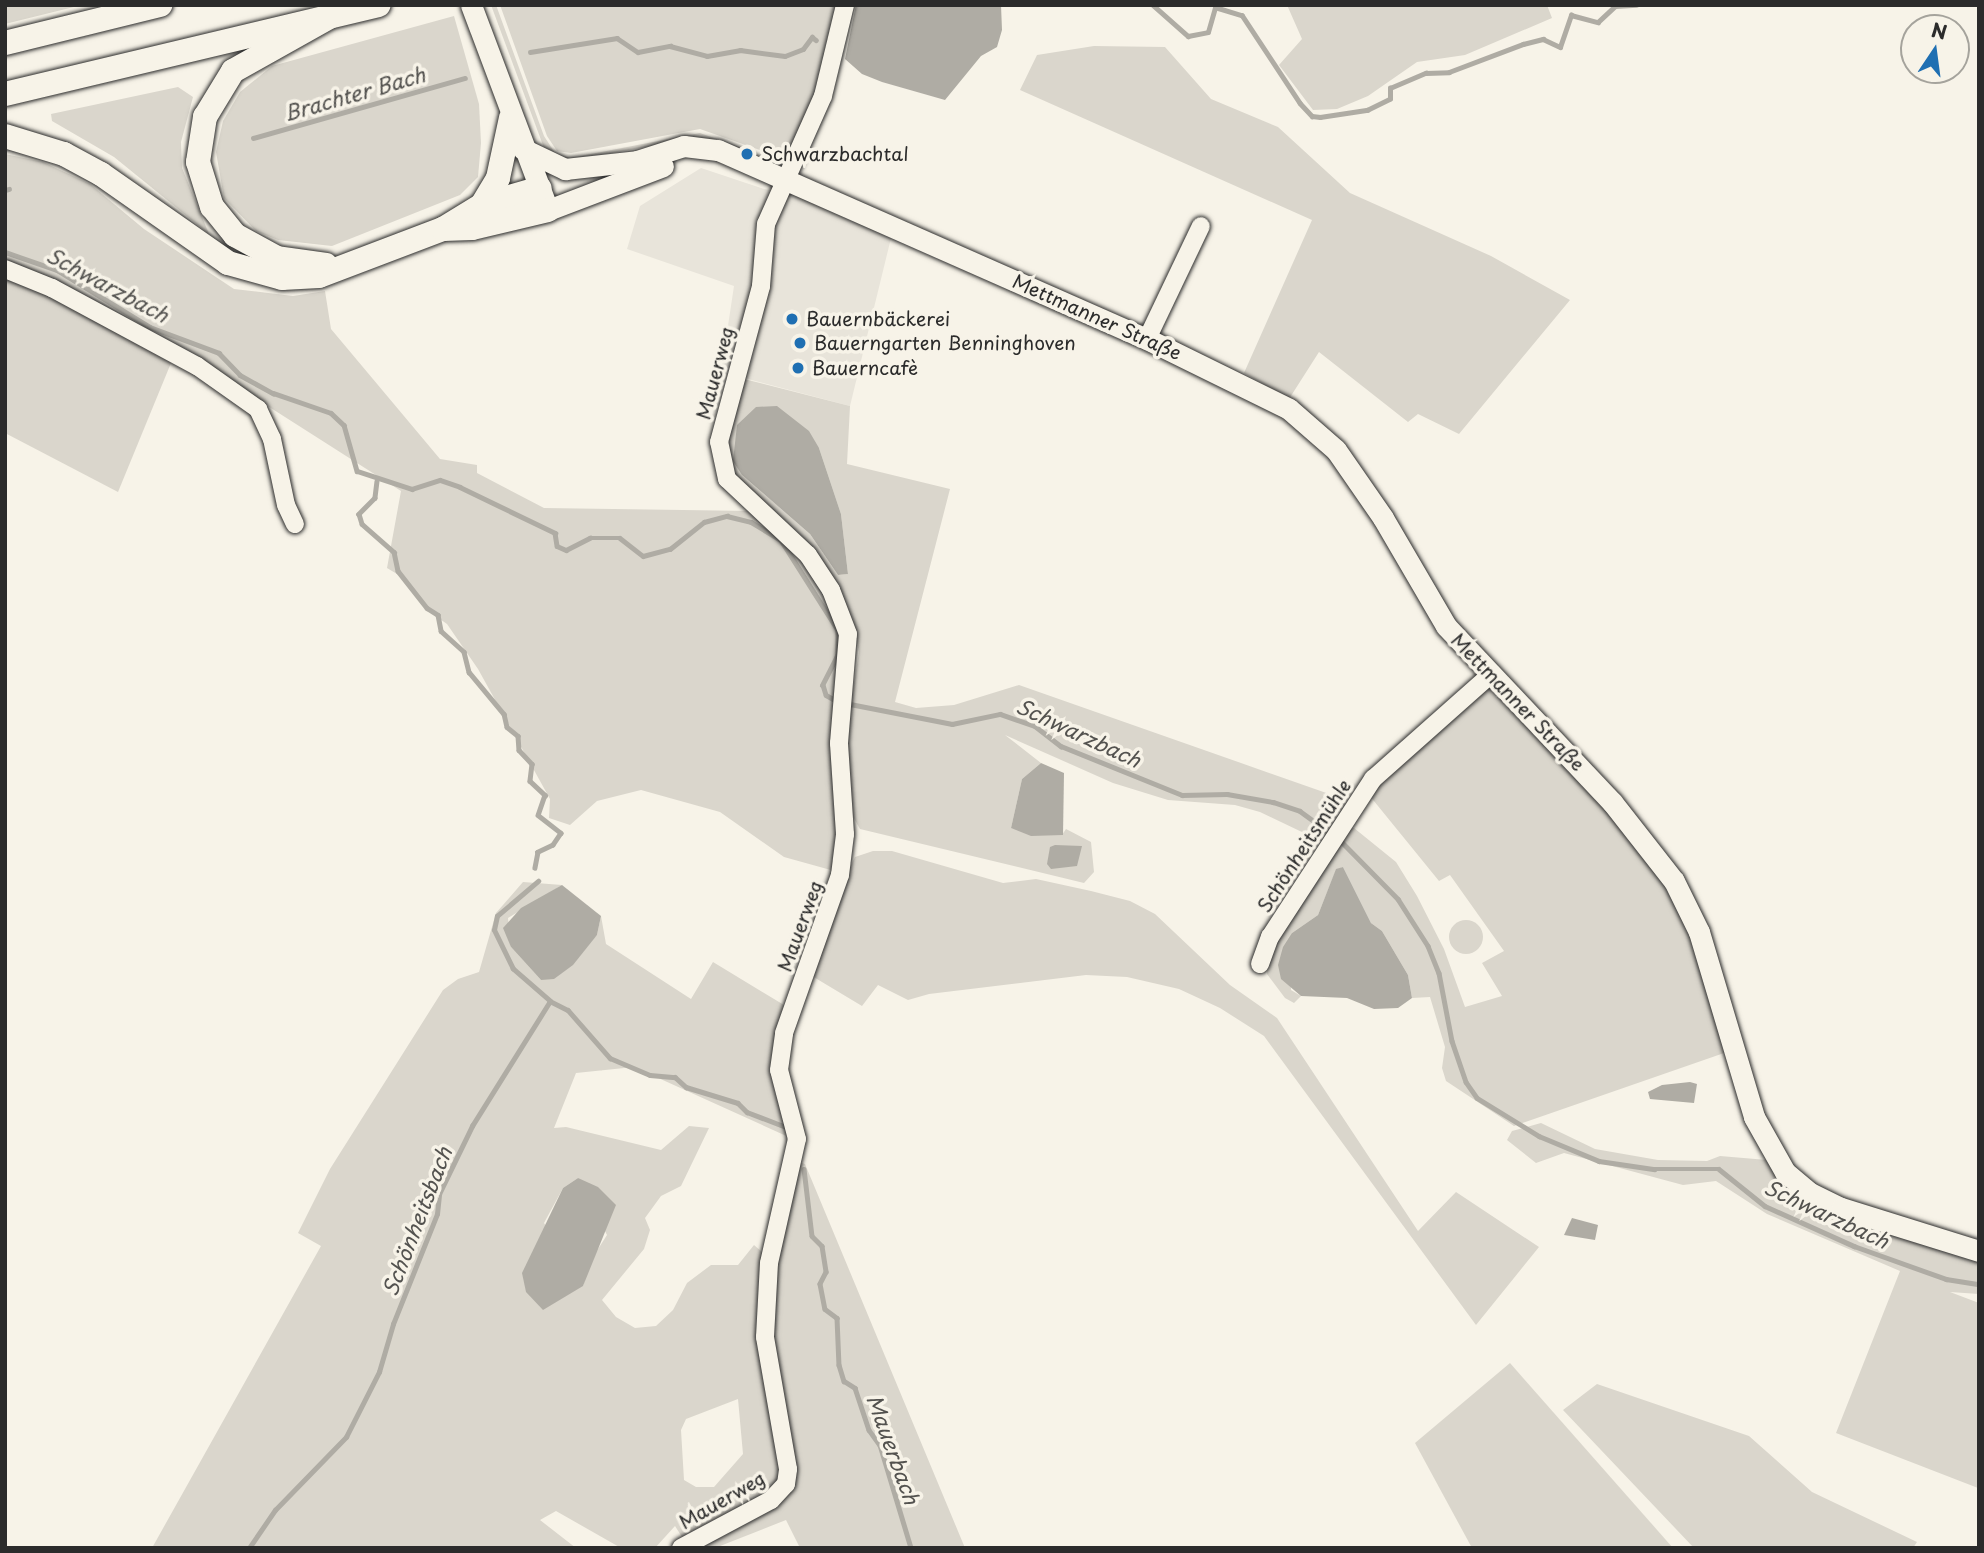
<!DOCTYPE html>
<meta charset="utf-8">
<style>
body{margin:0}
#map{position:relative;width:1984px;height:1553px;overflow:hidden;background:#f7f3e8;font-family:"Playpen Sans",sans-serif}
div>[style]{position:absolute}
.built>*{inset:0;background:#e8e4da}
.green>*{inset:0;background:#dad6cc}
.round{border-radius:50%}
.water>*{inset:0;background:#afaca4}
.stream>*{height:4.5px;margin:-2.25px;padding:0 2.25px;transform-origin:2.25px;border-radius:2.25px;background:#afaca4}
.roads{filter:drop-shadow(0 0 2px #2b2b2b) drop-shadow(0 0 2px #2b2b2b)}
.minor>*{height:18px;margin:-9px;padding:0 9px;transform-origin:9px;border-radius:9px;background:#f7f3e8}
.major>*{height:21px;margin:-10.5px;padding:0 10.5px;transform-origin:10.5px;border-radius:10.5px;background:#f7f3e8}
.highway>*{height:24px;margin:-12px;padding:0 12px;transform-origin:12px;border-radius:12px;background:#f7f3e8}
.dots>*{width:19px;height:19px;translate:-50% -50%;box-sizing:border-box;border:4px solid #f7f3e8;border-radius:50%}
span{translate:-50% -50%;white-space:nowrap;text-align:center;line-height:1.15;-webkit-text-stroke:7px #f7f3e8;paint-order:stroke}
.poi-label{font-size:19px;color:#2b2b2b}
.left{translate:0 -50%;text-align:left}
.street-label{font-size:19px;color:#2b2b2b}
.water-label{font-size:21px;color:#53524f;font-style:italic}
.frame{position:absolute;inset:0;border:7px solid #2b2b2b;pointer-events:none}
.north{position:absolute;left:1900px;top:14px;width:70px;height:70px;box-sizing:border-box;background:#f7f3e8;border:2px solid #a5a39c;border-radius:50%;rotate:13deg;font-size:19px;font-weight:700;line-height:28px;text-align:center;color:#2b2b2b}
.north::after{content:'';display:block;margin:auto;width:24px;height:32px;background:#1f6fb2;clip-path:polygon(50% 0,100% 100%,50% 72%,0 100%)}
</style>
<div id="map">
<div class="built">
<i style="clip-path:polygon(701px 168px,764px 189px,802px 195px,892px 234px,850px 406px,721px 372px,734px 286px,627px 249px,640px 206px)"></i>
</div>
<div class="green">
<i style="clip-path:polygon(5px 5px,82px 5px,5px 24px)"></i>
<i style="clip-path:polygon(491px 5px,496px 5px,544px 136px,555px 153px,570px 158px,700px 133px,748px 150px,674px 142px,566px 161px,544px 148px)"></i>
<i style="clip-path:polygon(500px 5px,840px 5px,819px 94px,785px 159px,700px 129px,571px 153px,557px 151px,547px 136px)"></i>
<i style="clip-path:polygon(1287px 5px,1547px 5px,1552px 18px,1465px 55px,1417px 62px,1368px 96px,1337px 109px,1313px 110px,1279px 65px,1302px 39px)"></i>
<i style="clip-path:polygon(454px 16px,479px 104px,481px 143px,478px 177px,460px 195px,332px 246px,278px 240px,256px 231px,224px 198px,216px 152px,223px 121px,240px 92px,272px 66px)"></i>
<i style="clip-path:polygon(1094px 46px,1165px 47px,1211px 99px,1278px 127px,1350px 193px,1491px 256px,1570px 300px,1459px 434px,1418px 414px,1408px 422px,1319px 352px,1289px 399px,1244px 373px,1312px 220px,1020px 90px,1037px 55px)"></i>
<i style="clip-path:polygon(178px 87px,193px 97px,181px 142px,182px 168px,209px 234px,114px 157px,52px 121px,51px 114px)"></i>
<i style="clip-path:polygon(5px 154px,43px 162px,90px 184px,144px 229px,234px 289px,293px 296px,325px 291px,331px 329px,440px 459px,477px 465px,477px 473px,544px 508px,752px 511px,815px 574px,842px 636px,838px 872px,784px 857px,720px 812px,641px 790px,597px 801px,570px 825px,549px 818px,550px 799px,478px 669px,447px 624px,427px 610px,407px 580px,387px 568px,401px 491px,244px 391px,5px 264px)"></i>
<i style="clip-path:polygon(5px 276px,55px 297px,171px 363px,118px 492px,5px 433px)"></i>
<i style="clip-path:polygon(evenodd,740px 378px,850px 406px,847px 464px,950px 489px,895px 702px,916px 708px,954px 705px,1019px 685px,1352px 802px,1327px 844px,1260px 812px,1235px 805px,1168px 800px,1113px 783px,1005px 735px,1041px 763px,1022px 779px,1011px 828px,1062px 835px,1066px 829px,1091px 842px,1094px 872px,1084px 883px,860px 829px,851px 813px,844px 746px,859px 652px,854px 629px,845px 610px,740px 488px,724px 456px,740px 378px,819px 448px,841px 514px,848px 574px,838px 575px,810px 534px,742px 475px,819px 448px)"></i>
<i style="clip-path:polygon(1491px 683px,1557px 747px,1678px 897px,1727px 1052px,1514px 1126px,1446px 1081px,1442px 1068px,1445px 1047px,1430px 997px,1412px 998px,1408px 975px,1382px 931px,1371px 923px,1343px 867px,1336px 870px,1318px 915px,1292px 933px,1291px 990px,1301px 996px,1294px 1003px,1285px 998px,1267px 974px,1266px 958px,1343px 828px,1354px 828px,1396px 862px,1417px 896px,1444px 949px,1465px 1007px,1502px 996px,1482px 963px,1504px 951px,1450px 875px,1439px 881px,1365px 790px)"></i>
<i style="clip-path:polygon(873px 851px,892px 851px,1003px 883px,1036px 879px,1091px 891px,1130px 901px,1155px 914px,1230px 985px,1277px 1018px,1418px 1231px,1456px 1192px,1539px 1247px,1476px 1325px,1264px 1036px,1220px 1008px,1179px 989px,1127px 977px,1086px 975px,929px 994px,908px 1000px,878px 985px,862px 1006px,812px 976px,850px 867px,855px 857px)"></i>
<i style="clip-path:polygon(evenodd,523px 882px,562px 885px,508px 918px,511px 947px,541px 980px,597px 935px,601px 916px,606px 944px,691px 999px,713px 962px,784px 1005px,781px 1031px,793px 1139px,634px 1067px,576px 1073px,554px 1128px,566px 1127px,661px 1150px,689px 1126px,709px 1128px,681px 1186px,661px 1196px,645px 1218px,650px 1230px,644px 1249px,602px 1300px,616px 1317px,635px 1328px,656px 1326px,673px 1310px,687px 1283px,711px 1265px,738px 1265px,754px 1245px,769px 1258px,798px 1162px,805px 1164px,965px 1548px,800px 1548px,786px 1520px,715px 1548px,689px 1548px,675px 1526px,655px 1548px,621px 1548px,556px 1511px,540px 1520px,576px 1548px,152px 1548px,321px 1246px,298px 1233px,330px 1169px,443px 990px,458px 979px,479px 972px,496px 913px,523px 882px,578px 1178px,607px 1235px,591px 1260px,583px 1286px,544px 1223px,563px 1188px,578px 1178px,523px 882px,738px 1399px,743px 1454px,714px 1487px,696px 1487px,684px 1480px,681px 1430px,686px 1419px,738px 1399px)"></i>
<i class="round" style="left:1449px;top:920px;width:34px;height:34px"></i>
<i style="clip-path:polygon(1541px 1123px,1595px 1149px,1658px 1160px,1707px 1161px,1720px 1156px,1767px 1160px,1790px 1184px,1979px 1256px,1979px 1294px,1950px 1292px,1979px 1303px,1978px 1488px,1836px 1433px,1900px 1271px,1767px 1214px,1716px 1181px,1683px 1185px,1564px 1153px,1536px 1163px,1507px 1140px,1512px 1131px)"></i>
<i style="clip-path:polygon(1510px 1363px,1673px 1548px,1472px 1548px,1415px 1443px)"></i>
<i style="clip-path:polygon(1597px 1384px,1749px 1436px,1812px 1492px,1917px 1542px,1913px 1548px,1694px 1548px,1563px 1410px)"></i>
</div>
<div class="water">
<i style="clip-path:polygon(856px 5px,1001px 5px,1002px 30px,997px 47px,981px 56px,945px 100px,882px 82px,862px 74px,845px 59px)"></i>
<i style="clip-path:polygon(777px 406px,809px 431px,819px 448px,841px 514px,848px 574px,838px 575px,810px 534px,742px 475px,733px 461px,737px 425px,756px 407px)"></i>
<i style="clip-path:polygon(1041px 763px,1064px 773px,1063px 835px,1031px 836px,1011px 828px,1022px 779px)"></i>
<i style="clip-path:polygon(1055px 845px,1082px 846px,1077px 866px,1051px 869px,1047px 864px,1050px 847px)"></i>
<i style="clip-path:polygon(1343px 867px,1371px 923px,1382px 931px,1408px 975px,1412px 998px,1398px 1008px,1374px 1009px,1347px 998px,1301px 996px,1281px 979px,1278px 965px,1283px 947px,1292px 933px,1318px 915px,1336px 869px)"></i>
<i style="clip-path:polygon(562px 885px,601px 916px,597px 935px,573px 965px,554px 979px,541px 980px,511px 947px,503px 928px,521px 908px)"></i>
<i style="clip-path:polygon(1690px 1082px,1697px 1084px,1694px 1103px,1650px 1099px,1648px 1092px,1662px 1085px)"></i>
<i style="clip-path:polygon(578px 1178px,598px 1187px,616px 1205px,583px 1286px,543px 1310px,526px 1292px,522px 1273px,563px 1188px)"></i>
<i style="clip-path:polygon(1572px 1218px,1598px 1225px,1595px 1240px,1564px 1235px)"></i>
</div>
<div class="stream">
<i style="left:1153px;top:5px;width:47px;rotate:41.5deg"></i>
<i style="left:1188px;top:36px;width:20px;rotate:-11deg"></i>
<i style="left:1208px;top:32px;width:26px;rotate:-74deg"></i>
<i style="left:1215px;top:7px;width:28px;rotate:17deg"></i>
<i style="left:1242px;top:15px;width:105px;rotate:56.6deg"></i>
<i style="left:1300px;top:103px;width:18px;rotate:47deg"></i>
<i style="left:1312px;top:116px;width:8px;rotate:7deg"></i>
<i style="left:1320px;top:117px;width:48px;rotate:-8.5deg"></i>
<i style="left:1367px;top:110px;width:25px;rotate:-26deg"></i>
<i style="left:1390px;top:99px;width:11px;rotate:-90deg"></i>
<i style="left:1390px;top:88px;width:39px;rotate:-23deg"></i>
<i style="left:1426px;top:73px;width:23px;rotate:-2deg"></i>
<i style="left:1449px;top:72px;width:79px;rotate:-20.7deg"></i>
<i style="left:1523px;top:44px;width:21px;rotate:-14deg"></i>
<i style="left:1543px;top:39px;width:19px;rotate:25deg"></i>
<i style="left:1560px;top:47px;width:34px;rotate:-71deg"></i>
<i style="left:1571px;top:15px;width:28px;rotate:15deg"></i>
<i style="left:1598px;top:22px;width:23px;rotate:-43deg"></i>
<i style="left:1615px;top:6px;width:21px;rotate:-3deg"></i>
<i style="left:530px;top:52px;width:88px;rotate:-9.1deg"></i>
<i style="left:617px;top:38px;width:25px;rotate:34deg"></i>
<i style="left:638px;top:52px;width:33px;rotate:-11deg"></i>
<i style="left:670px;top:46px;width:38px;rotate:15deg"></i>
<i style="left:707px;top:56px;width:34px;rotate:-10deg"></i>
<i style="left:740px;top:50px;width:45px;rotate:7.6deg"></i>
<i style="left:785px;top:56px;width:19px;rotate:-21deg"></i>
<i style="left:803px;top:49px;width:15px;rotate:-53deg"></i>
<i style="left:812px;top:37px;width:5px;rotate:37deg"></i>
<i style="left:253px;top:138px;width:220px;rotate:-15.8deg"></i>
<i style="left:5px;top:190px;width:4px;rotate:-14deg"></i>
<i style="left:5px;top:252px;width:55px;rotate:19.1deg"></i>
<i style="left:57px;top:270px;width:109px;rotate:31.5deg"></i>
<i style="left:150px;top:327px;width:74px;rotate:20.6deg"></i>
<i style="left:219px;top:353px;width:30px;rotate:46deg"></i>
<i style="left:240px;top:375px;width:38px;rotate:29deg"></i>
<i style="left:273px;top:393px;width:61px;rotate:19deg"></i>
<i style="left:331px;top:413px;width:18px;rotate:43deg"></i>
<i style="left:344px;top:425px;width:48px;rotate:74.2deg"></i>
<i style="left:357px;top:471px;width:58px;rotate:18.1deg"></i>
<i style="left:412px;top:489px;width:29px;rotate:-18deg"></i>
<i style="left:440px;top:480px;width:21px;rotate:19deg"></i>
<i style="left:460px;top:487px;width:106px;rotate:25.8deg"></i>
<i style="left:555px;top:533px;width:13px;rotate:81deg"></i>
<i style="left:557px;top:546px;width:10px;rotate:24deg"></i>
<i style="left:566px;top:550px;width:27px;rotate:-27deg"></i>
<i style="left:590px;top:538px;width:30px"></i>
<i style="left:620px;top:538px;width:29px;rotate:38deg"></i>
<i style="left:643px;top:556px;width:28px;rotate:-15deg"></i>
<i style="left:670px;top:549px;width:43px;rotate:-38.5deg"></i>
<i style="left:704px;top:522px;width:24px;rotate:-15deg"></i>
<i style="left:727px;top:516px;width:25px;rotate:14deg"></i>
<i style="left:751px;top:522px;width:35px;rotate:31deg"></i>
<i style="left:781px;top:540px;width:107px;rotate:57.7deg"></i>
<i style="left:838px;top:630px;width:25px;rotate:90deg"></i>
<i style="left:838px;top:655px;width:34px;rotate:117deg"></i>
<i style="left:823px;top:685px;width:10px;rotate:73deg"></i>
<i style="left:826px;top:695px;width:13px;rotate:29deg"></i>
<i style="left:377px;top:481px;width:17px;rotate:97deg"></i>
<i style="left:375px;top:498px;width:23px;rotate:135deg"></i>
<i style="left:359px;top:514px;width:10px;rotate:73deg"></i>
<i style="left:362px;top:524px;width:43px;rotate:41.2deg"></i>
<i style="left:394px;top:552px;width:19px;rotate:78deg"></i>
<i style="left:398px;top:571px;width:47px;rotate:51.9deg"></i>
<i style="left:427px;top:608px;width:13px;rotate:32deg"></i>
<i style="left:438px;top:615px;width:16px;rotate:79deg"></i>
<i style="left:441px;top:631px;width:31px;rotate:42deg"></i>
<i style="left:464px;top:652px;width:21px;rotate:76deg"></i>
<i style="left:469px;top:672px;width:55px;rotate:50.2deg"></i>
<i style="left:504px;top:714px;width:13px;rotate:77deg"></i>
<i style="left:507px;top:727px;width:14px;rotate:39deg"></i>
<i style="left:518px;top:736px;width:14px;rotate:86deg"></i>
<i style="left:519px;top:750px;width:19px;rotate:47deg"></i>
<i style="left:532px;top:764px;width:17px;rotate:97deg"></i>
<i style="left:530px;top:781px;width:21px;rotate:43deg"></i>
<i style="left:545px;top:795px;width:21px;rotate:109deg"></i>
<i style="left:538px;top:815px;width:29px;rotate:38deg"></i>
<i style="left:561px;top:833px;width:14px;rotate:124deg"></i>
<i style="left:553px;top:845px;width:17px;rotate:155deg"></i>
<i style="left:538px;top:852px;width:16px;rotate:101deg"></i>
<i style="left:845px;top:703px;width:109px;rotate:11.1deg"></i>
<i style="left:952px;top:724px;width:49px;rotate:-11.8deg"></i>
<i style="left:1000px;top:714px;width:37px;rotate:19deg"></i>
<i style="left:1035px;top:726px;width:33px;rotate:38deg"></i>
<i style="left:1061px;top:746px;width:131px;rotate:22deg"></i>
<i style="left:1182px;top:795px;width:45px;rotate:-1.3deg"></i>
<i style="left:1227px;top:794px;width:47px;rotate:9.9deg"></i>
<i style="left:1273px;top:802px;width:28px;rotate:18deg"></i>
<i style="left:1300px;top:811px;width:37px;rotate:36deg"></i>
<i style="left:1338px;top:838px;width:86px;rotate:45.5deg"></i>
<i style="left:1398px;top:899px;width:56px;rotate:57.4deg"></i>
<i style="left:1428px;top:946px;width:29px;rotate:68deg"></i>
<i style="left:1439px;top:973px;width:69px;rotate:79.2deg"></i>
<i style="left:1452px;top:1041px;width:43px;rotate:71.1deg"></i>
<i style="left:1466px;top:1082px;width:19px;rotate:55deg"></i>
<i style="left:1477px;top:1098px;width:73px;rotate:31.5deg"></i>
<i style="left:1539px;top:1136px;width:65px;rotate:22.6deg"></i>
<i style="left:1599px;top:1161px;width:56px;rotate:8.3deg"></i>
<i style="left:1654px;top:1169px;width:65px"></i>
<i style="left:1719px;top:1169px;width:59px;rotate:38.8deg"></i>
<i style="left:1765px;top:1206px;width:98px;rotate:24.2deg"></i>
<i style="left:1854px;top:1246px;width:98px;rotate:19.7deg"></i>
<i style="left:1946px;top:1279px;width:33px;rotate:9deg"></i>
<i style="left:550px;top:1001px;width:20px;rotate:27deg"></i>
<i style="left:568px;top:1010px;width:64px;rotate:48.8deg"></i>
<i style="left:610px;top:1058px;width:43px;rotate:23deg"></i>
<i style="left:650px;top:1075px;width:25px;rotate:5deg"></i>
<i style="left:675px;top:1077px;width:15px;rotate:42deg"></i>
<i style="left:686px;top:1087px;width:54px;rotate:17.1deg"></i>
<i style="left:738px;top:1103px;width:13px;rotate:45deg"></i>
<i style="left:747px;top:1112px;width:40px;rotate:21deg"></i>
<i style="left:804px;top:1169px;width:67px;rotate:83.2deg"></i>
<i style="left:812px;top:1236px;width:14px;rotate:45deg"></i>
<i style="left:822px;top:1246px;width:26px;rotate:81deg"></i>
<i style="left:826px;top:1272px;width:13px;rotate:117deg"></i>
<i style="left:820px;top:1284px;width:25px;rotate:79deg"></i>
<i style="left:825px;top:1309px;width:15px;rotate:37deg"></i>
<i style="left:837px;top:1318px;width:47px;rotate:87.6deg"></i>
<i style="left:839px;top:1365px;width:17px;rotate:73deg"></i>
<i style="left:844px;top:1381px;width:13px;rotate:32deg"></i>
<i style="left:855px;top:1388px;width:44px;rotate:71.6deg"></i>
<i style="left:869px;top:1430px;width:19px;rotate:54deg"></i>
<i style="left:880px;top:1445px;width:108px;rotate:73.2deg"></i>
<i style="left:249px;top:1548px;width:46px;rotate:-55.6deg"></i>
<i style="left:275px;top:1510px;width:102px;rotate:-45.8deg"></i>
<i style="left:346px;top:1437px;width:73px;rotate:-63.1deg"></i>
<i style="left:379px;top:1372px;width:50px;rotate:-73.7deg"></i>
<i style="left:393px;top:1324px;width:118px;rotate:-68.2deg"></i>
<i style="left:437px;top:1214px;width:20px;rotate:-84deg"></i>
<i style="left:439px;top:1194px;width:76px;rotate:-64.1deg"></i>
<i style="left:472px;top:1126px;width:147px;rotate:-58deg"></i>
<i style="left:550px;top:1001px;width:49px;rotate:-139.1deg"></i>
<i style="left:513px;top:969px;width:43px;rotate:-116deg"></i>
<i style="left:494px;top:930px;width:14px;rotate:-78deg"></i>
<i style="left:497px;top:916px;width:54px;rotate:-40.5deg"></i>
</div>
<div class="roads">
<div class="minor">
<i style="left:5px;top:269px;width:51px;rotate:22deg"></i>
<i style="left:52px;top:288px;width:165px;rotate:28.3deg"></i>
<i style="left:197px;top:366px;width:75px;rotate:35.2deg"></i>
<i style="left:258px;top:409px;width:33px;rotate:65deg"></i>
<i style="left:272px;top:439px;width:67px;rotate:78deg"></i>
<i style="left:286px;top:505px;width:21px;rotate:65deg"></i>
<i style="left:1147px;top:339px;width:125px;rotate:-64.5deg"></i>
<i style="left:1260px;top:964px;width:29px;rotate:-70deg"></i>
<i style="left:1270px;top:937px;width:189px;rotate:-56.9deg"></i>
<i style="left:1373px;top:779px;width:155px;rotate:-41.6deg"></i>
<i style="left:681px;top:1548px;width:102px;rotate:-28.1deg"></i>
<i style="left:771px;top:1500px;width:22px;rotate:-47deg"></i>
<i style="left:786px;top:1484px;width:15px;rotate:-82deg"></i>
<i style="left:788px;top:1469px;width:134px;rotate:-99.9deg"></i>
<i style="left:765px;top:1337px;width:74px;rotate:-86.9deg"></i>
<i style="left:769px;top:1263px;width:127px;rotate:-77.3deg"></i>
<i style="left:797px;top:1139px;width:71px;rotate:-104.6deg"></i>
<i style="left:779px;top:1070px;width:37px;rotate:-82deg"></i>
<i style="left:784px;top:1033px;width:168px;rotate:-70.5deg"></i>
<i style="left:840px;top:875px;width:41px;rotate:-83deg"></i>
<i style="left:845px;top:834px;width:91px;rotate:-93.8deg"></i>
<i style="left:839px;top:743px;width:109px;rotate:-85.3deg"></i>
<i style="left:848px;top:634px;width:47px;rotate:-111.1deg"></i>
<i style="left:831px;top:590px;width:42px;rotate:-123.3deg"></i>
<i style="left:808px;top:555px;width:111px;rotate:-136.8deg"></i>
<i style="left:727px;top:479px;width:38px;rotate:-102deg"></i>
<i style="left:719px;top:442px;width:162px;rotate:-74.9deg"></i>
<i style="left:761px;top:286px;width:62px;rotate:-85.4deg"></i>
<i style="left:766px;top:224px;width:140px;rotate:-66deg"></i>
<i style="left:823px;top:96px;width:94px;rotate:-76.4deg"></i>
</div>
<div class="major">
<i style="left:471px;top:5px;width:219px;rotate:69.4deg"></i>
<i style="left:548px;top:210px;width:123px;rotate:-20.9deg"></i>
<i style="left:523px;top:149px;width:47px;rotate:25.5deg"></i>
<i style="left:565px;top:169px;width:72px;rotate:-6.3deg"></i>
<i style="left:637px;top:161px;width:49px;rotate:-17.7deg"></i>
<i style="left:684px;top:146px;width:34px;rotate:7deg"></i>
<i style="left:718px;top:150px;width:469px;rotate:23.8deg"></i>
<i style="left:1147px;top:339px;width:158px;rotate:26.2deg"></i>
<i style="left:1289px;top:409px;width:62px;rotate:41.1deg"></i>
<i style="left:1336px;top:450px;width:83px;rotate:55.3deg"></i>
<i style="left:1383px;top:518px;width:125px;rotate:59.7deg"></i>
<i style="left:1446px;top:626px;width:242px;rotate:46.7deg"></i>
<i style="left:1612px;top:802px;width:100px;rotate:51.9deg"></i>
<i style="left:1674px;top:881px;width:57px;rotate:63.9deg"></i>
<i style="left:1699px;top:932px;width:193px;rotate:73.4deg"></i>
<i style="left:1754px;top:1117px;width:63px;rotate:60.6deg"></i>
<i style="left:1785px;top:1172px;width:33px;rotate:40deg"></i>
<i style="left:1810px;top:1193px;width:34px;rotate:26deg"></i>
<i style="left:1841px;top:1208px;width:145px;rotate:17.3deg"></i>
</div>
<div class="highway">
<i style="left:5px;top:43px;width:160px;rotate:-13.8deg"></i>
<i style="left:5px;top:94px;width:384px;rotate:-13.4deg"></i>
<i style="left:5px;top:136px;width:62px;rotate:17deg"></i>
<i style="left:64px;top:154px;width:42px;rotate:28.4deg"></i>
<i style="left:101px;top:174px;width:155px;rotate:35deg"></i>
<i style="left:228px;top:263px;width:56px;rotate:15.5deg"></i>
<i style="left:282px;top:278px;width:37px;rotate:-3deg"></i>
<i style="left:319px;top:276px;width:133px;rotate:-20.8deg"></i>
<i style="left:443px;top:229px;width:46px;rotate:-31.6deg"></i>
<i style="left:482px;top:205px;width:60px;rotate:-16.3deg"></i>
<i style="left:482px;top:205px;width:31px;rotate:-59deg"></i>
<i style="left:498px;top:178px;width:61px;rotate:-77.8deg"></i>
<i style="left:443px;top:229px;width:29px;rotate:-2deg"></i>
<i style="left:472px;top:228px;width:78px;rotate:-13.3deg"></i>
<i style="left:326px;top:265px;width:49px;rotate:-171.9deg"></i>
<i style="left:277px;top:258px;width:48px;rotate:-151.3deg"></i>
<i style="left:235px;top:235px;width:36px;rotate:-129deg"></i>
<i style="left:212px;top:207px;width:47px;rotate:-107.3deg"></i>
<i style="left:198px;top:162px;width:46px;rotate:-81.2deg"></i>
<i style="left:205px;top:117px;width:54px;rotate:-58.7deg"></i>
<i style="left:233px;top:71px;width:112px;rotate:-29.3deg"></i>
</div>
</div>
<div class="dots">
<i style="left:747px;top:154px;background:#1f6fb2"></i>
<i style="left:792px;top:319px;background:#1f6fb2"></i>
<i style="left:800px;top:343px;background:#1f6fb2"></i>
<i style="left:798px;top:368px;background:#1f6fb2"></i>
</div>
<div class="poi-label">
<span class="left" style="left:761px;top:154px">Schwarzbachtal</span>
<span class="left" style="left:806px;top:319px">Bauernbäckerei</span>
<span class="left" style="left:814px;top:343px">Bauerngarten Benninghoven</span>
<span class="left" style="left:812px;top:368px">Bauerncafè</span>
</div>
<div class="street-label">
<span style="left:1097px;top:317px;rotate:24deg">Mettmanner Straße</span>
<span style="left:715px;top:373px;rotate:-75deg">Mauerweg</span>
<span style="left:1518px;top:702px;rotate:46deg">Mettmanner Straße</span>
<span style="left:1304px;top:846px;rotate:-57deg">Schönheitsmühle</span>
<span style="left:800px;top:926px;rotate:-70deg">Mauerweg</span>
<span style="left:722px;top:1500px;rotate:-30deg">Mauerweg</span>
</div>
<div class="water-label">
<span style="left:354px;top:93px;rotate:-16deg">Brachter Bach</span>
<span style="left:108px;top:284px;rotate:28deg">Schwarzbach</span>
<span style="left:1079px;top:732px;rotate:25deg">Schwarzbach</span>
<span style="left:1827px;top:1213px;rotate:25deg">Schwarzbach</span>
<span style="left:416px;top:1221px;rotate:-69deg">Schönheitsbach</span>
<span style="left:894px;top:1449px;rotate:70deg">Mauerbach</span>
</div>
<div class="frame"></div>
<div class="north">N</div>
</div>
